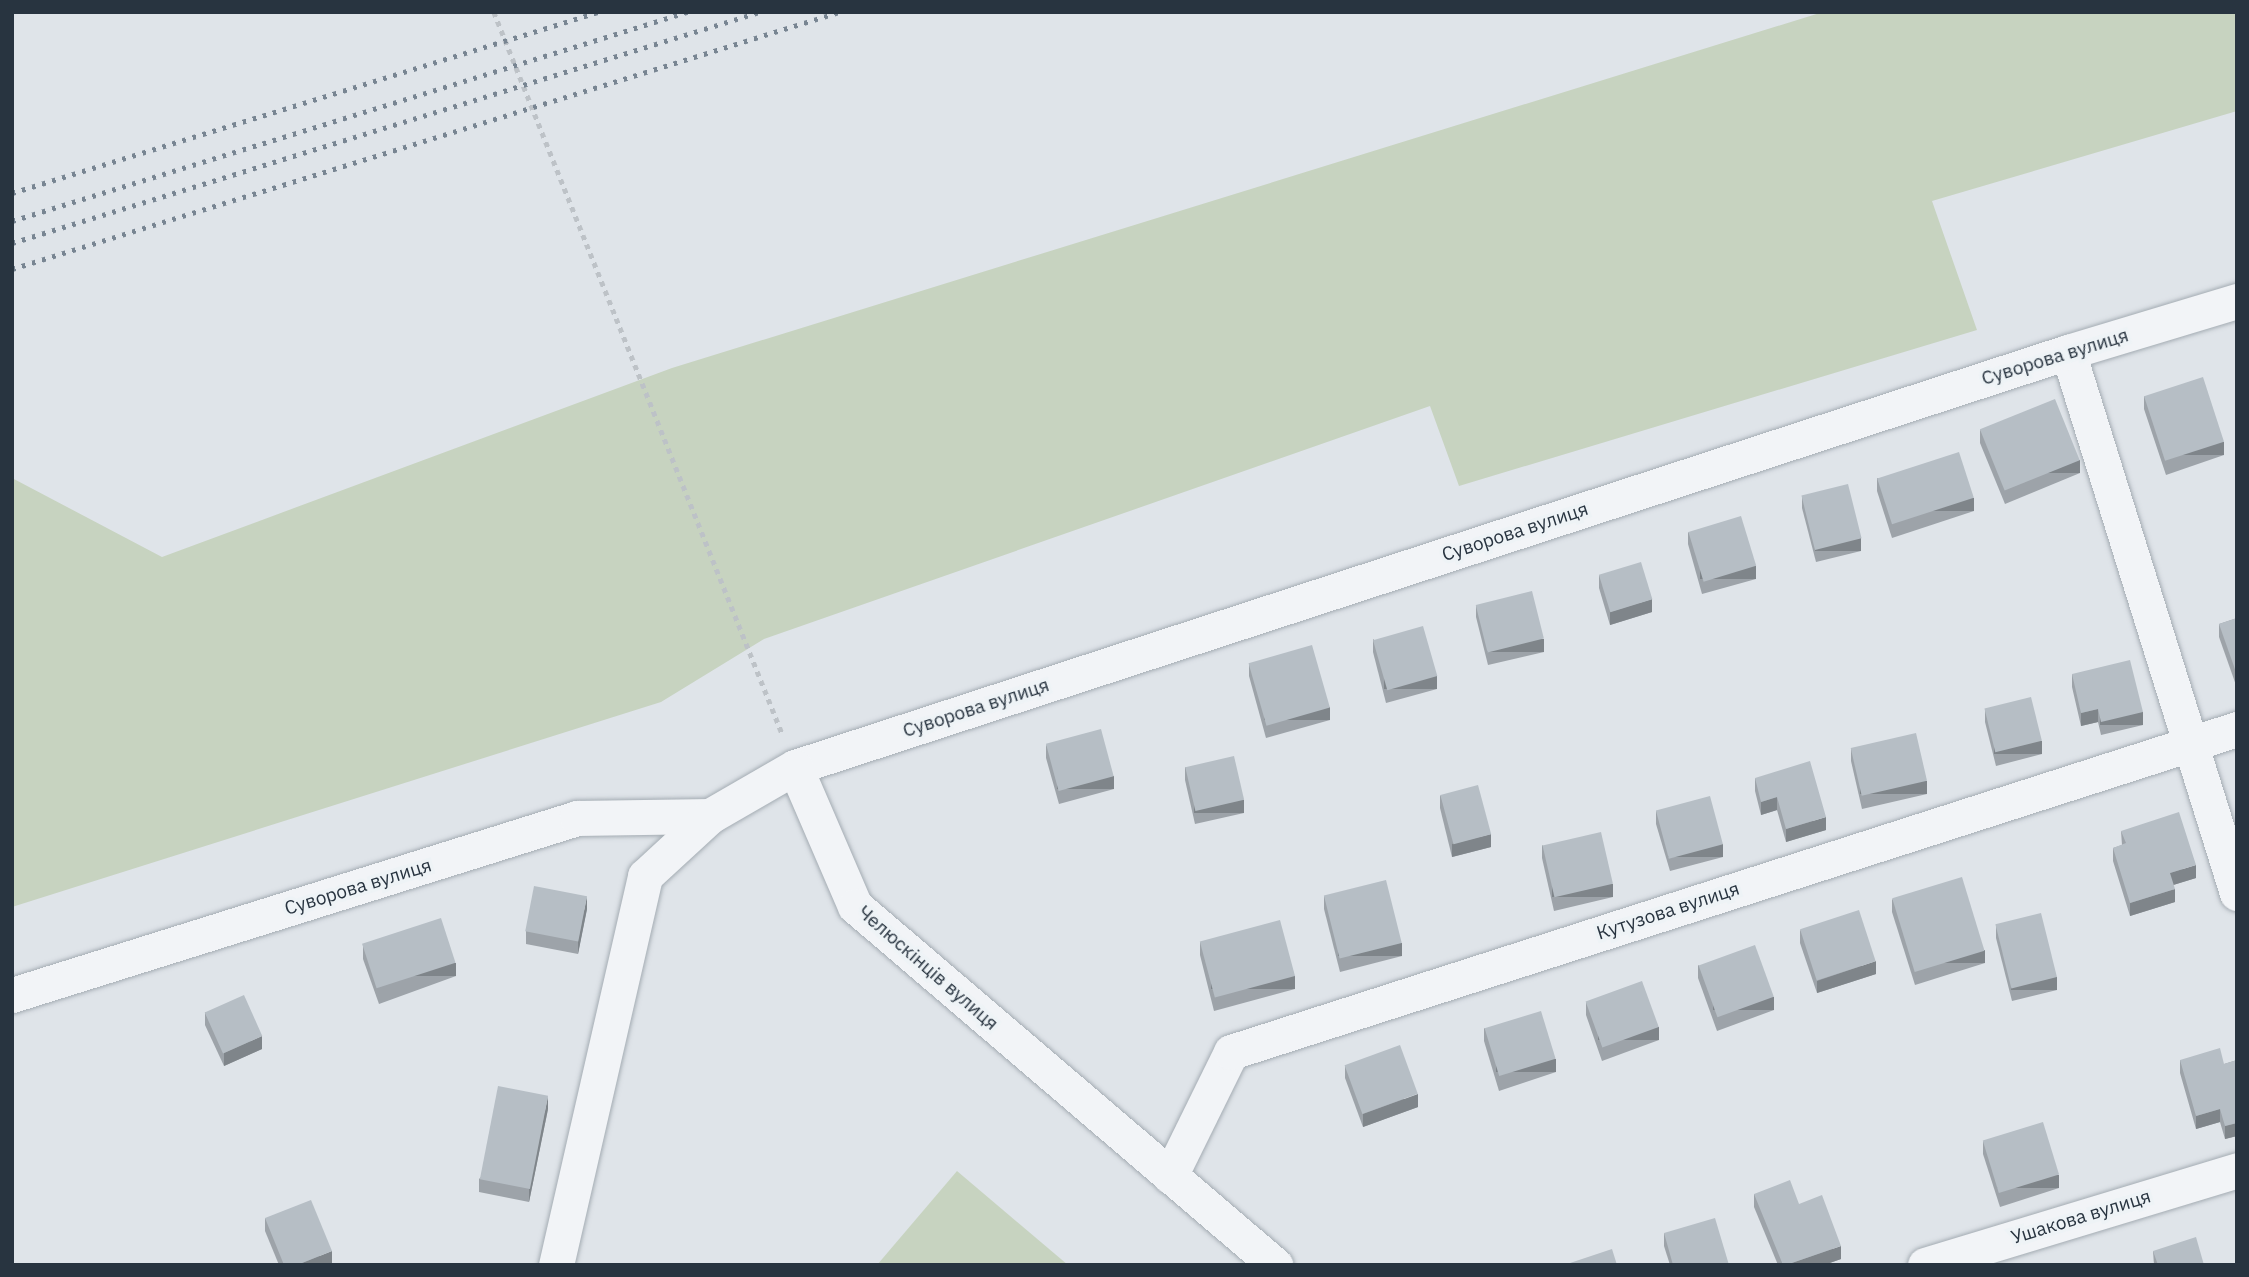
<!DOCTYPE html>
<meta charset="utf-8">
<style>
body{margin:0}
#map{position:relative;width:2249px;height:1277px;overflow:hidden;background:#dfe4e9;font-family:"IBM Plex Sans",sans-serif}
div>[style]{position:absolute}
.green>*{inset:0;background:#c7d3c0}
.path>*{height:4.5px;margin-top:-2.25px;transform-origin:0;background:repeating-linear-gradient(90deg,#bdc2c7 0 5px,transparent 0 10px)}
.roads{filter:drop-shadow(0 0 2px #a4acb3) drop-shadow(0 0 2px #a4acb3)}
.minor>*{height:35px;margin:-17.5px;padding:0 17.5px;transform-origin:17.5px;border-radius:17.5px;background:#f2f4f7}
.rail>*{height:5px;margin-top:-2.5px;transform-origin:0;background:repeating-linear-gradient(90deg,#788592 0 3.5px,transparent 0 10.5px)}
.wall>*{inset:0;background:#9da3a9}
.shaded-wall>*{inset:0;background:#7f858a;transform-origin:0 0}
.building>*{inset:0;background:#b6bec5;transform-origin:0 0}
span{translate:-50% -50%;white-space:nowrap;text-align:center;line-height:1.15;-webkit-text-stroke:7px #eef3f6;paint-order:stroke}
.street-label{font-size:19px;color:#283440}
.frame{position:absolute;inset:0;border:14px solid #283440;pointer-events:none}
</style>
<div id="map">
<div class="green">
<i style="clip-path:polygon(1823px 12px,2237px 12px,2237px 111px,1932px 201px,1977px 330px,1459px 486px,1430px 406px,764px 639px,661px 702px,12px 907px,12px 478px,162px 557px,672px 368px)"></i>
<i style="clip-path:polygon(957px 1171px,1068px 1265px,877px 1265px)"></i>
</div>
<div class="path">
<i style="left:494px;top:12px;width:776px;rotate:68.23deg"></i>
</div>
<div class="roads">
<div class="minor">
<i style="left:2068px;top:352px;width:567px;rotate:72.65deg"></i>
<i style="left:795px;top:767px;width:1339px;rotate:-18.06deg"></i>
<i style="left:2068px;top:352px;width:177px;rotate:-16.8deg"></i>
<i style="left:12px;top:995px;width:592px;rotate:-17.39deg"></i>
<i style="left:577px;top:818px;width:133px;rotate:-0.9deg"></i>
<i style="left:1170px;top:1176px;width:138px;rotate:-63.8deg"></i>
<i style="left:1231px;top:1052px;width:1057px;rotate:-17.8deg"></i>
<i style="left:556px;top:1265px;width:399px;rotate:-77.1deg"></i>
<i style="left:645px;top:876px;width:88px;rotate:-42.7deg"></i>
<i style="left:710px;top:816px;width:98px;rotate:-30deg"></i>
<i style="left:795px;top:767px;width:151px;rotate:66.7deg"></i>
<i style="left:855px;top:906px;width:553px;rotate:40.52deg"></i>
<i style="left:1925px;top:1265px;width:326px;rotate:-16.9deg"></i>
</div>
</div>
<div class="rail">
<i style="left:12px;top:193px;width:613px;rotate:-17.16deg"></i>
<i style="left:12px;top:221px;width:707px;rotate:-17.2deg"></i>
<i style="left:12px;top:243px;width:782px;rotate:-17.18deg"></i>
<i style="left:12px;top:269px;width:866px;rotate:-17.26deg"></i>
</div>
<div class="wall">
<i style="clip-path:polygon(2144px 396px,2224px 455px,2166px 475px,2144px 409px)"></i>
<i style="clip-path:polygon(1980px 430px,2080px 473px,2005px 504px,1980px 443px)"></i>
<i style="clip-path:polygon(1877px 478px,1974px 511px,1892px 538px,1877px 491px)"></i>
<i style="clip-path:polygon(1802px 496px,1861px 551px,1816px 562px,1802px 508px)"></i>
<i style="clip-path:polygon(1688px 532px,1756px 579px,1702px 594px,1688px 544px)"></i>
<i style="clip-path:polygon(1599px 575px,1652px 612px,1610px 625px,1599px 588px)"></i>
<i style="clip-path:polygon(1476px 605px,1544px 652px,1488px 665px,1476px 617px)"></i>
<i style="clip-path:polygon(2237px 618px,2237px 688px,2219px 637px,2219px 624px)"></i>
<i style="clip-path:polygon(1373px 639px,1437px 689px,1386px 703px,1373px 652px)"></i>
<i style="clip-path:polygon(1249px 663px,1330px 720px,1266px 738px,1249px 676px)"></i>
<i style="clip-path:polygon(2072px 674px,2143px 725px,2101px 735px,2098px 722px,2081px 726px,2072px 687px)"></i>
<i style="clip-path:polygon(1985px 709px,2042px 754px,1996px 766px,1985px 722px)"></i>
<i style="clip-path:polygon(1046px 745px,1114px 789px,1059px 804px,1046px 758px)"></i>
<i style="clip-path:polygon(1851px 748px,1927px 794px,1862px 809px,1851px 761px)"></i>
<i style="clip-path:polygon(1185px 767px,1244px 813px,1195px 824px,1185px 780px)"></i>
<i style="clip-path:polygon(1755px 778px,1826px 830px,1786px 842px,1777px 810px,1761px 815px,1755px 791px)"></i>
<i style="clip-path:polygon(1440px 795px,1491px 847px,1452px 857px,1440px 808px)"></i>
<i style="clip-path:polygon(1656px 811px,1723px 857px,1670px 871px,1656px 824px)"></i>
<i style="clip-path:polygon(2121px 831px,2196px 878px,2173px 885px,2175px 902px,2130px 916px,2113px 861px,2113px 848px,2122px 845px)"></i>
<i style="clip-path:polygon(1542px 845px,1613px 897px,1554px 911px,1542px 858px)"></i>
<i style="clip-path:polygon(1324px 896px,1402px 956px,1340px 972px,1324px 909px)"></i>
<i style="clip-path:polygon(1892px 899px,1985px 963px,1915px 985px,1892px 912px)"></i>
<i style="clip-path:polygon(587px 909px,578px 954px,526px 944px,526px 931px)"></i>
<i style="clip-path:polygon(1996px 925px,2057px 990px,2012px 1001px,1996px 938px)"></i>
<i style="clip-path:polygon(1800px 930px,1876px 974px,1817px 993px,1800px 943px)"></i>
<i style="clip-path:polygon(1200px 942px,1295px 989px,1214px 1011px,1200px 955px)"></i>
<i style="clip-path:polygon(363px 946px,456px 976px,379px 1004px,363px 959px)"></i>
<i style="clip-path:polygon(1698px 965px,1774px 1010px,1717px 1031px,1698px 978px)"></i>
<i style="clip-path:polygon(1586px 1002px,1659px 1040px,1602px 1061px,1586px 1015px)"></i>
<i style="clip-path:polygon(205px 1012px,262px 1049px,224px 1066px,205px 1025px)"></i>
<i style="clip-path:polygon(1484px 1028px,1556px 1072px,1499px 1091px,1484px 1041px)"></i>
<i style="clip-path:polygon(2180px 1060px,2224px 1064px,2237px 1060px,2237px 1136px,2225px 1139px,2220px 1122px,2196px 1129px,2180px 1073px)"></i>
<i style="clip-path:polygon(1345px 1065px,1418px 1107px,1363px 1127px,1345px 1078px)"></i>
<i style="clip-path:polygon(548px 1109px,529px 1202px,479px 1192px,479px 1179px)"></i>
<i style="clip-path:polygon(1983px 1141px,2059px 1188px,2000px 1207px,1983px 1154px)"></i>
<i style="clip-path:polygon(1754px 1194px,1799px 1204px,1841px 1259px,1824px 1265px,1778px 1265px,1754px 1207px)"></i>
<i style="clip-path:polygon(265px 1218px,332px 1264px,329px 1265px,279px 1265px,265px 1231px)"></i>
<i style="clip-path:polygon(1664px 1233px,1729px 1265px,1670px 1265px,1664px 1246px)"></i>
<i style="clip-path:polygon(2153px 1251px,2204px 1265px,2154px 1265px)"></i>
</div>
<div class="shaded-wall">
<i style="left:2224px;top:442px;width:13px;height:61px;rotate:90deg"></i>
<i style="left:2080px;top:460px;width:13px;height:81px;rotate:90deg"></i>
<i style="left:1974px;top:498px;width:13px;height:86px;rotate:90deg"></i>
<i style="left:1861px;top:538px;width:13px;height:46px;rotate:90deg"></i>
<i style="left:1756px;top:566px;width:13px;height:56px;rotate:90deg"></i>
<i style="clip-path:polygon(1652px 599px,1652px 612px,1610px 625px,1610px 612px)"></i>
<i style="left:1544px;top:639px;width:13px;height:57px;rotate:90deg"></i>
<i style="left:1437px;top:676px;width:13px;height:53px;rotate:90deg"></i>
<i style="left:1330px;top:707px;width:13px;height:66px;rotate:90deg"></i>
<i style="clip-path:polygon(2098px 709px,2098px 722px,2081px 726px,2081px 713px)"></i>
<i style="left:2143px;top:712px;width:13px;height:43px;rotate:90deg"></i>
<i style="left:2042px;top:741px;width:13px;height:48px;rotate:90deg"></i>
<i style="left:1114px;top:776px;width:13px;height:57px;rotate:90deg"></i>
<i style="left:1927px;top:781px;width:13px;height:67px;rotate:90deg"></i>
<i style="clip-path:polygon(1777px 797px,1777px 810px,1761px 815px,1761px 802px)"></i>
<i style="left:1244px;top:800px;width:13px;height:50px;rotate:90deg"></i>
<i style="clip-path:polygon(1826px 817px,1826px 830px,1786px 842px,1786px 829px)"></i>
<i style="clip-path:polygon(1491px 834px,1491px 847px,1452px 857px,1452px 844px)"></i>
<i style="left:1723px;top:844px;width:13px;height:55px;rotate:90deg"></i>
<i style="clip-path:polygon(2196px 865px,2196px 878px,2170px 886px,2170px 873px)"></i>
<i style="left:1613px;top:884px;width:13px;height:61px;rotate:90deg"></i>
<i style="clip-path:polygon(2175px 889px,2175px 902px,2130px 916px,2130px 903px)"></i>
<i style="clip-path:polygon(587px 896px,587px 909px,578px 954px,578px 941px)"></i>
<i style="left:1402px;top:943px;width:13px;height:64px;rotate:90deg"></i>
<i style="left:1985px;top:950px;width:13px;height:73px;rotate:90deg"></i>
<i style="clip-path:polygon(1876px 961px,1876px 974px,1817px 993px,1817px 981px)"></i>
<i style="left:456px;top:963px;width:13px;height:82px;rotate:90deg"></i>
<i style="left:1295px;top:976px;width:13px;height:84px;rotate:90deg"></i>
<i style="left:2057px;top:977px;width:13px;height:46px;rotate:90deg"></i>
<i style="left:1774px;top:997px;width:13px;height:61px;rotate:90deg"></i>
<i style="left:1659px;top:1027px;width:13px;height:61px;rotate:90deg"></i>
<i style="clip-path:polygon(262px 1036px,262px 1049px,224px 1066px,224px 1053px)"></i>
<i style="left:1556px;top:1059px;width:13px;height:60px;rotate:90deg"></i>
<i style="clip-path:polygon(1418px 1094px,1418px 1107px,1363px 1127px,1363px 1114px)"></i>
<i style="clip-path:polygon(548px 1096px,548px 1109px,529px 1202px,529px 1189px)"></i>
<i style="clip-path:polygon(2220px 1109px,2220px 1122px,2196px 1129px,2196px 1116px)"></i>
<i style="clip-path:polygon(2237px 1123px,2237px 1136px,2225px 1139px,2225px 1126px)"></i>
<i style="left:2059px;top:1175px;width:13px;height:62px;rotate:90deg"></i>
<i style="clip-path:polygon(1841px 1246px,1841px 1259px,1824px 1265px,1786px 1265px)"></i>
<i style="clip-path:polygon(332px 1251px,332px 1264px,329px 1265px,297px 1265px)"></i>
</div>
<div class="building">
<i style="left:2203px;top:377px;width:68px;height:62px;rotate:72deg"></i>
<i style="left:2055px;top:399px;width:66px;height:81px;rotate:68deg"></i>
<i style="left:1959px;top:452px;width:48px;height:86px;rotate:72deg"></i>
<i style="left:1848px;top:484px;width:56px;height:48px;rotate:76deg"></i>
<i style="left:1741px;top:516px;width:52px;height:55px;rotate:73deg"></i>
<i style="left:1641px;top:562px;width:39px;height:44px;rotate:73deg"></i>
<i style="left:1532px;top:591px;width:49px;height:58px;rotate:76deg"></i>
<i style="clip-path:polygon(2237px 618px,2237px 675px,2219px 624px)"></i>
<i style="left:1423px;top:626px;width:52px;height:52px;rotate:74deg"></i>
<i style="left:1312px;top:645px;width:65px;height:66px;rotate:74deg"></i>
<i style="clip-path:polygon(2130px 660px,2143px 712px,2101px 722px,2098px 709px,2081px 713px,2072px 674px)"></i>
<i style="left:2031px;top:697px;width:45px;height:48px;rotate:76deg"></i>
<i style="left:1101px;top:729px;width:49px;height:57px;rotate:75deg"></i>
<i style="left:1916px;top:733px;width:49px;height:67px;rotate:77deg"></i>
<i style="left:1234px;top:756px;width:45px;height:50px;rotate:77deg"></i>
<i style="clip-path:polygon(1810px 761px,1826px 817px,1786px 829px,1777px 797px,1761px 802px,1755px 778px)"></i>
<i style="left:1478px;top:785px;width:51px;height:39px;rotate:75deg"></i>
<i style="left:1710px;top:796px;width:50px;height:56px;rotate:75deg"></i>
<i style="clip-path:polygon(2179px 812px,2196px 865px,2170px 873px,2175px 889px,2130px 903px,2113px 848px,2126px 843px,2121px 831px)"></i>
<i style="left:1601px;top:832px;width:53px;height:60px;rotate:77deg"></i>
<i style="left:1962px;top:877px;width:77px;height:73px;rotate:73deg"></i>
<i style="left:1386px;top:880px;width:65px;height:64px;rotate:76deg"></i>
<i style="left:534px;top:886px;width:54px;height:46px;rotate:11deg"></i>
<i style="left:1859px;top:910px;width:54px;height:62px;rotate:72deg"></i>
<i style="left:2041px;top:913px;width:66px;height:47px;rotate:76deg"></i>
<i style="left:441px;top:918px;width:47px;height:83px;rotate:72deg"></i>
<i style="left:1280px;top:920px;width:58px;height:83px;rotate:75deg"></i>
<i style="left:1755px;top:945px;width:55px;height:60px;rotate:70deg"></i>
<i style="left:1642px;top:981px;width:49px;height:60px;rotate:70deg"></i>
<i style="left:244px;top:995px;width:45px;height:43px;rotate:66deg"></i>
<i style="left:1541px;top:1011px;width:50px;height:59px;rotate:73deg"></i>
<i style="left:1400px;top:1045px;width:52px;height:59px;rotate:70deg"></i>
<i style="clip-path:polygon(2220px 1048px,2224px 1064px,2237px 1060px,2237px 1123px,2225px 1126px,2220px 1109px,2196px 1116px,2180px 1060px)"></i>
<i style="left:498px;top:1086px;width:51px;height:95px;rotate:11deg"></i>
<i style="left:2043px;top:1122px;width:55px;height:63px;rotate:73deg"></i>
<i style="clip-path:polygon(1790px 1180px,1799px 1204px,1822px 1195px,1841px 1246px,1786px 1265px,1783px 1265px,1754px 1194px)"></i>
<i style="clip-path:polygon(311px 1200px,332px 1251px,297px 1265px,284px 1265px,265px 1218px)"></i>
<i style="clip-path:polygon(1715px 1218px,1729px 1265px,1673px 1265px,1664px 1233px)"></i>
<i style="clip-path:polygon(2196px 1237px,2204px 1265px,2158px 1265px,2153px 1251px)"></i>
<i style="clip-path:polygon(1612px 1249px,1617px 1265px,1564px 1265px)"></i>
</div>
<div class="street-label">
<span style="left:2055px;top:357px;rotate:-17deg">Суворова вулиця</span>
<span style="left:1515px;top:532px;rotate:-18deg">Суворова вулиця</span>
<span style="left:976px;top:708px;rotate:-18deg">Суворова вулиця</span>
<span style="left:358px;top:887px;rotate:-17deg">Суворова вулиця</span>
<span style="left:1668px;top:911px;rotate:-18deg">Кутузова вулиця</span>
<span style="left:928px;top:968px;rotate:41deg">Челюскінців вулиця</span>
<span style="left:2081px;top:1217px;rotate:-17deg">Ушакова вулиця</span>
</div>
<div class="frame"></div>
</div>
